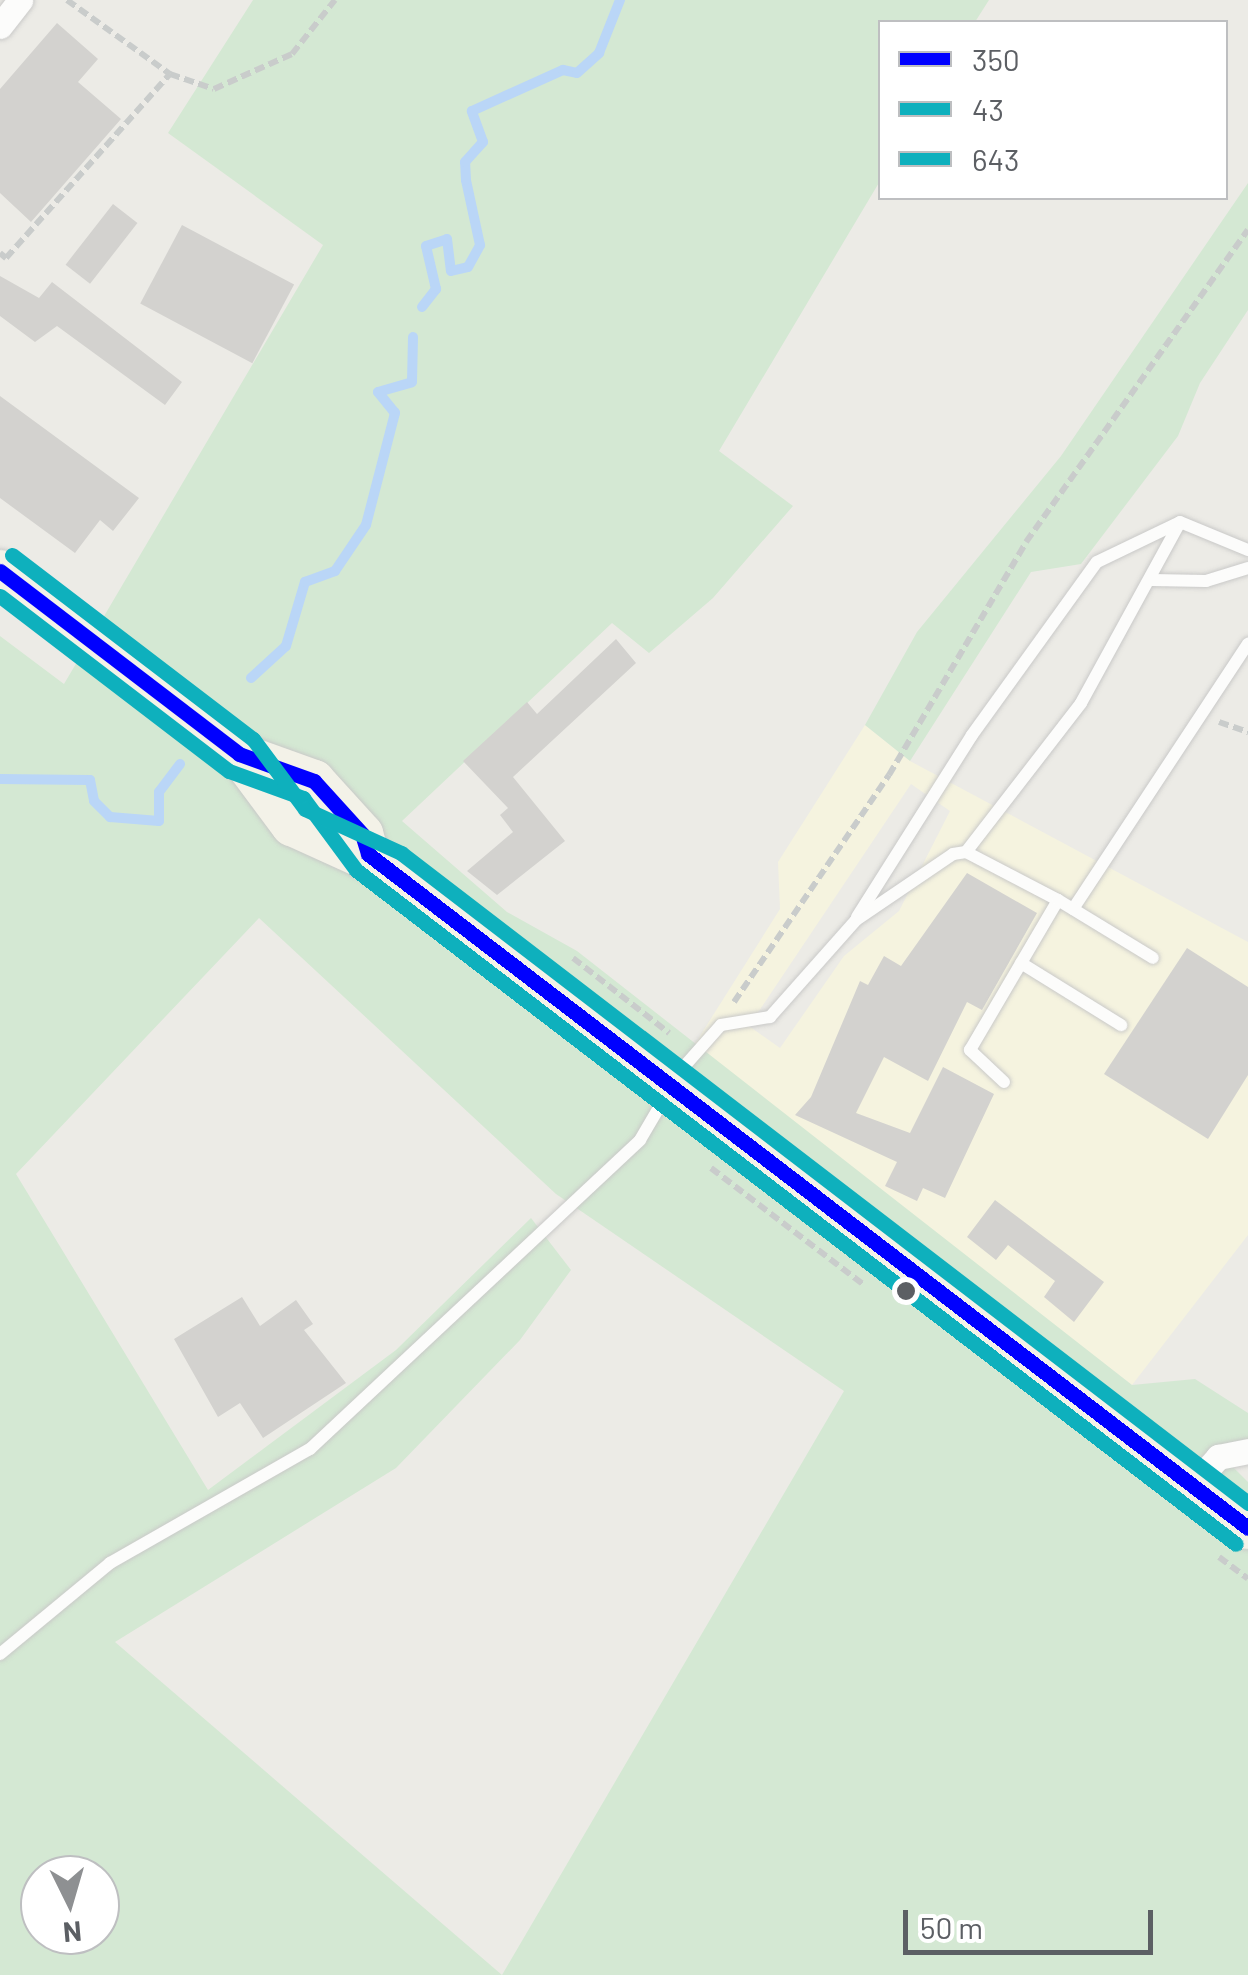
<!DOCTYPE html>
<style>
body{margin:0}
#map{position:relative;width:1248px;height:1975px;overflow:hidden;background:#ecebe6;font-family:Barlow,sans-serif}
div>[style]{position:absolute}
.commercial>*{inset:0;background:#f5f3df}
.green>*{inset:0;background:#d4e8d3}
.stream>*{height:10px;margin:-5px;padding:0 5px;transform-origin:5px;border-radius:5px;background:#bad6f7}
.building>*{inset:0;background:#d3d2cf;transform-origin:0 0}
.path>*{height:6px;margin-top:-3px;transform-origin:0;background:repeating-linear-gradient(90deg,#c9cccb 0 10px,transparent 0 15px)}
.roads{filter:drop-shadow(0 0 2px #c9c9c8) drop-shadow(0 0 2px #c9c9c8)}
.lane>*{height:12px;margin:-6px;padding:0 6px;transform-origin:6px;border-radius:6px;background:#fcfcfb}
.street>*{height:25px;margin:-12.5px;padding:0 12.5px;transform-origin:12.5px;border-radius:12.5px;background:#fcfcfb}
.primary>*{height:42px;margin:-21px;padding:0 21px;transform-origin:21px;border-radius:21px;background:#f3f2e8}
.bus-1>*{height:15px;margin:-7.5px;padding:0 7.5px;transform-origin:7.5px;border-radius:7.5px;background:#00f}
.bus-2>*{height:15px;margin:-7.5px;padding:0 7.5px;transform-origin:7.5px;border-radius:7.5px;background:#0eb0bd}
.bus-3>*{height:15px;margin:-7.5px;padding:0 7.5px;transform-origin:7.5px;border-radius:7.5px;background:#0eb0bd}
.dots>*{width:28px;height:28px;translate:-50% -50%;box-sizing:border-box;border:5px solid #fff;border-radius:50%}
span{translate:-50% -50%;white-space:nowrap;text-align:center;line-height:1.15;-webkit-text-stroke:8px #fff;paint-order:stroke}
.legend{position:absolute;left:878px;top:20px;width:350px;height:180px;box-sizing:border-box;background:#fff;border:2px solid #bebfc1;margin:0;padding:12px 18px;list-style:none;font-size:30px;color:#5c5f64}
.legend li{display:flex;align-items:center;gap:20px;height:50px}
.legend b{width:50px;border:2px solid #bebfc1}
.north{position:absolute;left:20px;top:1855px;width:100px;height:100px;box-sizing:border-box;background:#fff;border:2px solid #bebfc1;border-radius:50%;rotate:175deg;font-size:28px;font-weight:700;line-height:40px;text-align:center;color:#5c5f64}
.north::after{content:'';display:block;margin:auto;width:35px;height:45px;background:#8e9092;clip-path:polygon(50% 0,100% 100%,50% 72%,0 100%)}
.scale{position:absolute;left:903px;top:1910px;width:250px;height:45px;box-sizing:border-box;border:5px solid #5c5f64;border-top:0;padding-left:12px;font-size:30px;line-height:35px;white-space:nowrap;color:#5c5f64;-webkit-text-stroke:8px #fff;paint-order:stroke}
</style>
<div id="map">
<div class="commercial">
<i style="clip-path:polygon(evenodd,865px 725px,910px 761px,1248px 942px,1248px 1235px,1132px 1385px,693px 1047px,780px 909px,778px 862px,865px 725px,911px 784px,950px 811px,899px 911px,844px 956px,780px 1048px,749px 1026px,911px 784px)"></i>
</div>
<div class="green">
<i style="clip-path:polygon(evenodd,253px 0,989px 0,975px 22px,880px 22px,880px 181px,719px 451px,793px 506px,713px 598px,649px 653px,612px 623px,402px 821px,507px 912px,577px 951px,1132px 1385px,1195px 1379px,1248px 1413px,1248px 1451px,1233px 1467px,1248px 1482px,1248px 1975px,502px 1975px,844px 1391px,556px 1194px,259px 918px,16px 1174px,208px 1490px,396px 1350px,531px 1218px,571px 1270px,520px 1340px,396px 1468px,115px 1642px,502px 1975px,0 1975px,0 636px,64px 684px,323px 245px,168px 133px,253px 0,40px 1875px,100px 1875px,100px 1935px,40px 1935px,40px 1875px)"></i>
<i style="clip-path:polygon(1248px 183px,1248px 310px,1200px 383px,1178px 436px,1081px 564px,1031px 572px,910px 761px,865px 725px,917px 632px,1061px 456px)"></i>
</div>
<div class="stream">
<i style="left:422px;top:307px;width:23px;rotate:-52deg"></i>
<i style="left:436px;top:289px;width:44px;rotate:-103.1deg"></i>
<i style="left:426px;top:246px;width:22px;rotate:-18deg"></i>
<i style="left:447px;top:239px;width:32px;rotate:83deg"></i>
<i style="left:451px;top:271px;width:17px;rotate:-13deg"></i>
<i style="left:468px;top:267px;width:25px;rotate:-61deg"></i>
<i style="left:480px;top:245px;width:66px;rotate:-102.2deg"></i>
<i style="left:466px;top:180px;width:18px;rotate:-93deg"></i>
<i style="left:465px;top:162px;width:27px;rotate:-48deg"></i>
<i style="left:483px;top:142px;width:33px;rotate:-110deg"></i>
<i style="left:472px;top:111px;width:100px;rotate:-24.3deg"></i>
<i style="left:563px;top:70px;width:14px;rotate:12deg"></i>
<i style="left:577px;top:73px;width:30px;rotate:-42deg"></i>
<i style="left:599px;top:53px;width:57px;rotate:-68.4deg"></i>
<i style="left:251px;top:678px;width:47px;rotate:-42.4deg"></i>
<i style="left:286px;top:646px;width:67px;rotate:-73.5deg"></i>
<i style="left:305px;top:582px;width:32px;rotate:-20deg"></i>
<i style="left:335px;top:571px;width:55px;rotate:-56deg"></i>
<i style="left:366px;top:525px;width:116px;rotate:-75.5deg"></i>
<i style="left:395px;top:413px;width:27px;rotate:-129deg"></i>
<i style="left:378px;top:392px;width:35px;rotate:-16deg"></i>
<i style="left:412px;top:382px;width:45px;rotate:-88.7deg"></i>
<i style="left:0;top:779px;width:90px;rotate:0.6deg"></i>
<i style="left:90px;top:780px;width:21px;rotate:79deg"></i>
<i style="left:94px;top:801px;width:23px;rotate:45deg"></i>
<i style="left:110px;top:817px;width:49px;rotate:4.7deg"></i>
<i style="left:159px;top:821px;width:29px;rotate:-90deg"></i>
<i style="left:159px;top:792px;width:35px;rotate:-53deg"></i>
</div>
<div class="building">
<i style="clip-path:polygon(57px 23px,98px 59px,78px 82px,121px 119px,31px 222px,0 193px,0 89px)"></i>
<i style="left:113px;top:204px;width:31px;height:77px;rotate:38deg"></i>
<i style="left:182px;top:225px;width:127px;height:89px;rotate:28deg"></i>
<i style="clip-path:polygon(0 276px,39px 298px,52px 282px,182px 382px,165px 405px,57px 326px,35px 342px,0 316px)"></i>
<i style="clip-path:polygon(0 396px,139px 498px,113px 531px,100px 520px,75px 553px,0 498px)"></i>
<i style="clip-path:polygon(616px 639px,636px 663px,513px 777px,565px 841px,497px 895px,467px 871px,513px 832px,500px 815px,508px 808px,463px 761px,527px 702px,537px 714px)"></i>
<i style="clip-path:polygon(967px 873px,1037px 913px,982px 1010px,967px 1002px,928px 1081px,884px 1057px,856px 1113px,910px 1133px,943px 1067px,994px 1094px,945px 1198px,923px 1188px,917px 1201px,885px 1186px,897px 1162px,795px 1115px,811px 1097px,860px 981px,868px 985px,884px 956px,901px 966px)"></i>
<i style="clip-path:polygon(1187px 948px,1248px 987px,1248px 1075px,1208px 1139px,1104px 1074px)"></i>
<i style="clip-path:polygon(995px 1200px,1104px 1282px,1074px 1322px,1044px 1297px,1055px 1281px,1008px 1245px,996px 1260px,967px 1237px)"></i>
<i style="clip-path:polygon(242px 1297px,260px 1326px,296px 1300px,313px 1324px,304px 1330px,346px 1383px,263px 1438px,240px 1403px,218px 1417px,174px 1339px)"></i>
</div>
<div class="path">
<i style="left:67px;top:0;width:127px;rotate:35.7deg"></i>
<i style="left:170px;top:74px;width:46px;rotate:18.8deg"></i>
<i style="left:214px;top:89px;width:85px;rotate:-24.2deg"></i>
<i style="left:292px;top:54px;width:69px;rotate:-51.5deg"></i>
<i style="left:0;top:253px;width:8px;rotate:40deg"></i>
<i style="left:6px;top:258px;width:246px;rotate:-48.3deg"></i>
<i style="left:1219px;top:722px;width:31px;rotate:19deg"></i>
<i style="left:573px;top:958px;width:122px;rotate:38deg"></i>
<i style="left:734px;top:1002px;width:275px;rotate:-55.7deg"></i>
<i style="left:889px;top:775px;width:270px;rotate:-59.5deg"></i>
<i style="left:1026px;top:542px;width:383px;rotate:-54.6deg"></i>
<i style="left:711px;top:1168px;width:193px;rotate:37.4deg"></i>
<i style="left:1219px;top:1557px;width:36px;rotate:37deg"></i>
</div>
<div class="roads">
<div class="lane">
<i style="left:1152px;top:580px;width:54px;rotate:1.1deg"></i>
<i style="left:1206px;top:581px;width:44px;rotate:-17.2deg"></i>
<i style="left:966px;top:852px;width:188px;rotate:-52.3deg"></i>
<i style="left:1081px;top:703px;width:206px;rotate:-61.3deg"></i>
<i style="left:1073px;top:909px;width:318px;rotate:-56.6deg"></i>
<i style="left:857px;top:917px;width:215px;rotate:-57.7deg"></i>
<i style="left:972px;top:735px;width:213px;rotate:-54.2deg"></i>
<i style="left:1097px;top:562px;width:92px;rotate:-25.7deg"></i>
<i style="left:1180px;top:522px;width:74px;rotate:22.4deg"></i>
<i style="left:1021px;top:963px;width:118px;rotate:31.8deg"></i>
<i style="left:1004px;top:1082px;width:47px;rotate:-136.7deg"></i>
<i style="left:970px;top:1050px;width:174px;rotate:-59.6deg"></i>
<i style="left:0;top:1654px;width:143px;rotate:-39.6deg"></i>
<i style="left:110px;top:1563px;width:230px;rotate:-29.7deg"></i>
<i style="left:310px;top:1449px;width:452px;rotate:-43.1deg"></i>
<i style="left:640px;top:1140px;width:81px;rotate:-59.6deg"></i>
<i style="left:681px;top:1070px;width:60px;rotate:-48.4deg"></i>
<i style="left:721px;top:1025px;width:50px;rotate:-9.3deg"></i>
<i style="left:770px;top:1017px;width:130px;rotate:-48.4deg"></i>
<i style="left:856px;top:920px;width:117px;rotate:-34.2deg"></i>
<i style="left:953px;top:854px;width:13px;rotate:-9deg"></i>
<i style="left:966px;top:852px;width:104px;rotate:27.6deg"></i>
<i style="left:1058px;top:900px;width:111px;rotate:31.4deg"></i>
</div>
<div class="street">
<i style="left:0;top:26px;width:33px;rotate:-52deg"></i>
<i style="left:1193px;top:1485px;width:38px;rotate:-48deg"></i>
<i style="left:1218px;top:1457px;width:31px;rotate:-11deg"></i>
</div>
<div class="primary">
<i style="left:0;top:571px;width:301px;rotate:37.4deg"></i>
<i style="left:239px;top:754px;width:80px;rotate:19.8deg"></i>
<i style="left:314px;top:781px;width:72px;rotate:47.8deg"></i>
<i style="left:362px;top:834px;width:21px;rotate:73deg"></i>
<i style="left:239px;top:754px;width:89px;rotate:53.3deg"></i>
<i style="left:292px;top:825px;width:107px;rotate:24.4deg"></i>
<i style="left:389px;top:869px;width:1083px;rotate:37.49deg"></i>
</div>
</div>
<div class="bus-1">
<i style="left:0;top:571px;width:301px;rotate:37.4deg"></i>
<i style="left:239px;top:754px;width:80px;rotate:19.8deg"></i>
<i style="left:314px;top:781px;width:72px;rotate:47.8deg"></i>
<i style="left:362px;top:834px;width:21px;rotate:73deg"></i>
<i style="left:368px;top:854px;width:1108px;rotate:37.45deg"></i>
</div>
<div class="bus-2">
<i style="left:0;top:596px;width:288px;rotate:37.4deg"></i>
<i style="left:229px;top:771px;width:79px;rotate:20deg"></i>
<i style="left:303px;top:798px;width:89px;rotate:53.6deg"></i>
<i style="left:356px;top:870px;width:1108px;rotate:37.45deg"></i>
</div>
<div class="bus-3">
<i style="left:12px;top:555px;width:303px;rotate:37.4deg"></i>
<i style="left:253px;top:739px;width:87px;rotate:53.4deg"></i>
<i style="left:305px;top:809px;width:106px;rotate:24.6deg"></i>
<i style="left:401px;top:853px;width:1068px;rotate:37.5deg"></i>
</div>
<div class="dots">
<i style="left:906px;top:1291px;background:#5c5f64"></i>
</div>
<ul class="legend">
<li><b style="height:12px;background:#00f"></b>350</li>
<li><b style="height:12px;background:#0eb0bd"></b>43</li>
<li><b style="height:12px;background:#0eb0bd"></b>643</li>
</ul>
<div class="north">N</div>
<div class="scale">50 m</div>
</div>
